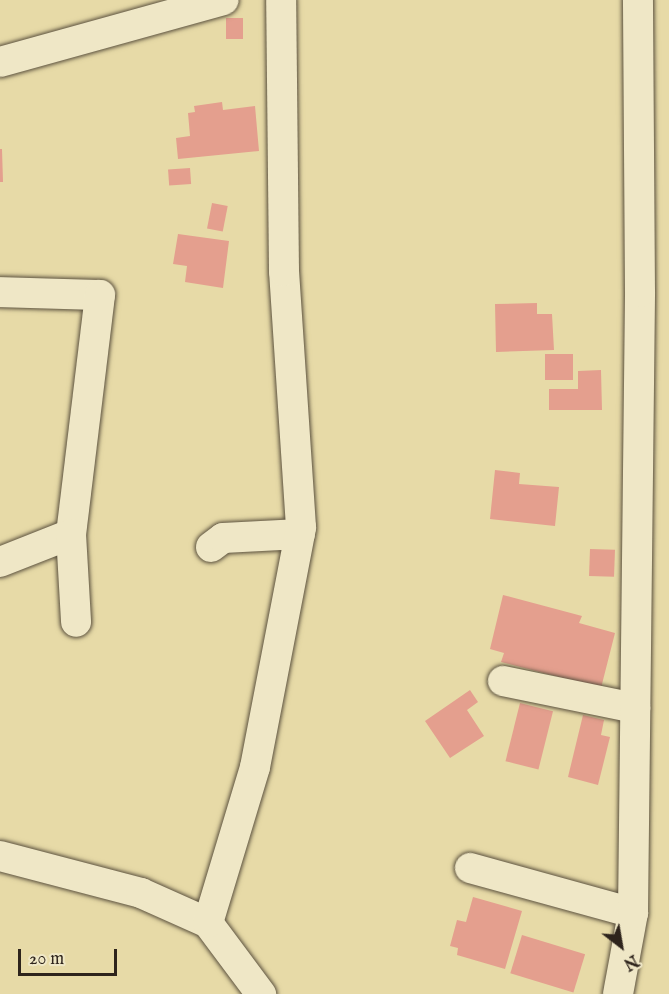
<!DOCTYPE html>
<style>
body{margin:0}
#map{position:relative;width:669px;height:994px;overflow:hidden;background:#e7daa7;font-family:"IM FELL English",serif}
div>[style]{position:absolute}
.building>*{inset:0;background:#e49f8e;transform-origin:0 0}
.roads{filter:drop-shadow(0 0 2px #5c523f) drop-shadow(0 0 2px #5c523f)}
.minor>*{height:30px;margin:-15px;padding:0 15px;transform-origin:15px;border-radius:15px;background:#efe7c6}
span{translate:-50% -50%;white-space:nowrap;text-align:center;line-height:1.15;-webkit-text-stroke:6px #efe7c6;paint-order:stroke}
.north{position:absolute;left:591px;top:916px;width:60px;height:60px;-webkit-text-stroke:4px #efe7c6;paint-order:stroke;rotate:149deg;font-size:16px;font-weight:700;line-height:24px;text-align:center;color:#2e241c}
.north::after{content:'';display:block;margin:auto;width:21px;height:27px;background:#2e241c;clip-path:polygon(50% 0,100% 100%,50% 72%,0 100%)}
.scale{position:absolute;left:18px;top:949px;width:99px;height:27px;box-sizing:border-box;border:3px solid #2e241c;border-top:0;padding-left:8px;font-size:18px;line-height:21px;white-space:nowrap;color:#2e241c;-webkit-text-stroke:4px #efe7c6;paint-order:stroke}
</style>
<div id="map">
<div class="building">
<i style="left:226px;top:18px;width:17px;height:21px"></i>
<i style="clip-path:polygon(222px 102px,223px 110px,255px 106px,259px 151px,178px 159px,176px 138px,190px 136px,188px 113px,195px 112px,194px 106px)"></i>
<i style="clip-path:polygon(0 149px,2px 149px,3px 182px,0 182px)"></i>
<i style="left:190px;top:168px;width:16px;height:22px;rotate:86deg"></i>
<i style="left:212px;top:203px;width:16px;height:26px;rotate:11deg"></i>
<i style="clip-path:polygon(178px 234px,229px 241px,223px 288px,185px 282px,187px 266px,173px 264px)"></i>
<i style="clip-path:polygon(537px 303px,537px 314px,552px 314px,554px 350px,496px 352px,495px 304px)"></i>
<i style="left:545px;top:354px;width:28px;height:26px"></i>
<i style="clip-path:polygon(601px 370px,602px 410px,549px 410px,549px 389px,578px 389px,578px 371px)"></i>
<i style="clip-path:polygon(495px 470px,520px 473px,519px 484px,559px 487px,555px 526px,490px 519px)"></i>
<i style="left:590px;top:549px;width:25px;height:27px;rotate:2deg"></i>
<i style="clip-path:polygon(503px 595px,582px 616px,579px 623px,615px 633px,601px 688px,501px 662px,504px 653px,490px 649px)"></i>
<i style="clip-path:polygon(470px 690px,478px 702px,467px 710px,484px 736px,450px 758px,425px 721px)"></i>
<i style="left:520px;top:703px;width:34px;height:60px;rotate:14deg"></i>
<i style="clip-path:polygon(583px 715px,604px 720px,601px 735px,610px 737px,598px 785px,568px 777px)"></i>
<i style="clip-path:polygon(473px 897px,522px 911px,505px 969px,457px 955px,458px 948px,450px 946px,457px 920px,466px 922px)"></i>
<i style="left:522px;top:935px;width:66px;height:40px;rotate:17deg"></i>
</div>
<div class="roads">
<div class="minor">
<i style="left:0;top:62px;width:232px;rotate:-15.5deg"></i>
<i style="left:0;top:292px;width:100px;rotate:1.7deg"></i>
<i style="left:100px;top:295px;width:241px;rotate:96.9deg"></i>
<i style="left:71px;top:534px;width:76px;rotate:158.5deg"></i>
<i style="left:71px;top:534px;width:88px;rotate:86.7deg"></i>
<i style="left:211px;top:547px;width:15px;rotate:-37deg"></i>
<i style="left:223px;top:538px;width:77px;rotate:-3deg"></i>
<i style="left:503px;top:681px;width:135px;rotate:11.6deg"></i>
<i style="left:0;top:856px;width:146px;rotate:14.7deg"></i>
<i style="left:141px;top:893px;width:73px;rotate:24.1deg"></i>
<i style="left:208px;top:923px;width:89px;rotate:53.3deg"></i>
<i style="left:470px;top:868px;width:169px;rotate:15.4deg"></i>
<i style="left:208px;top:923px;width:163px;rotate:-73.2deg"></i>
<i style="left:255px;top:767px;width:244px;rotate:-79.1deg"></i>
<i style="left:301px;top:527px;width:257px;rotate:-93.8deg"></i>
<i style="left:284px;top:271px;width:271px;rotate:-90.6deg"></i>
<i style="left:618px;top:994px;width:82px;rotate:-79.5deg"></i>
<i style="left:633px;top:913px;width:621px;rotate:-89.35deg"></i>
<i style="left:640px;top:292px;width:292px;rotate:-90.4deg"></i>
</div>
</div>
<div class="north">N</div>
<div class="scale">20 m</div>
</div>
